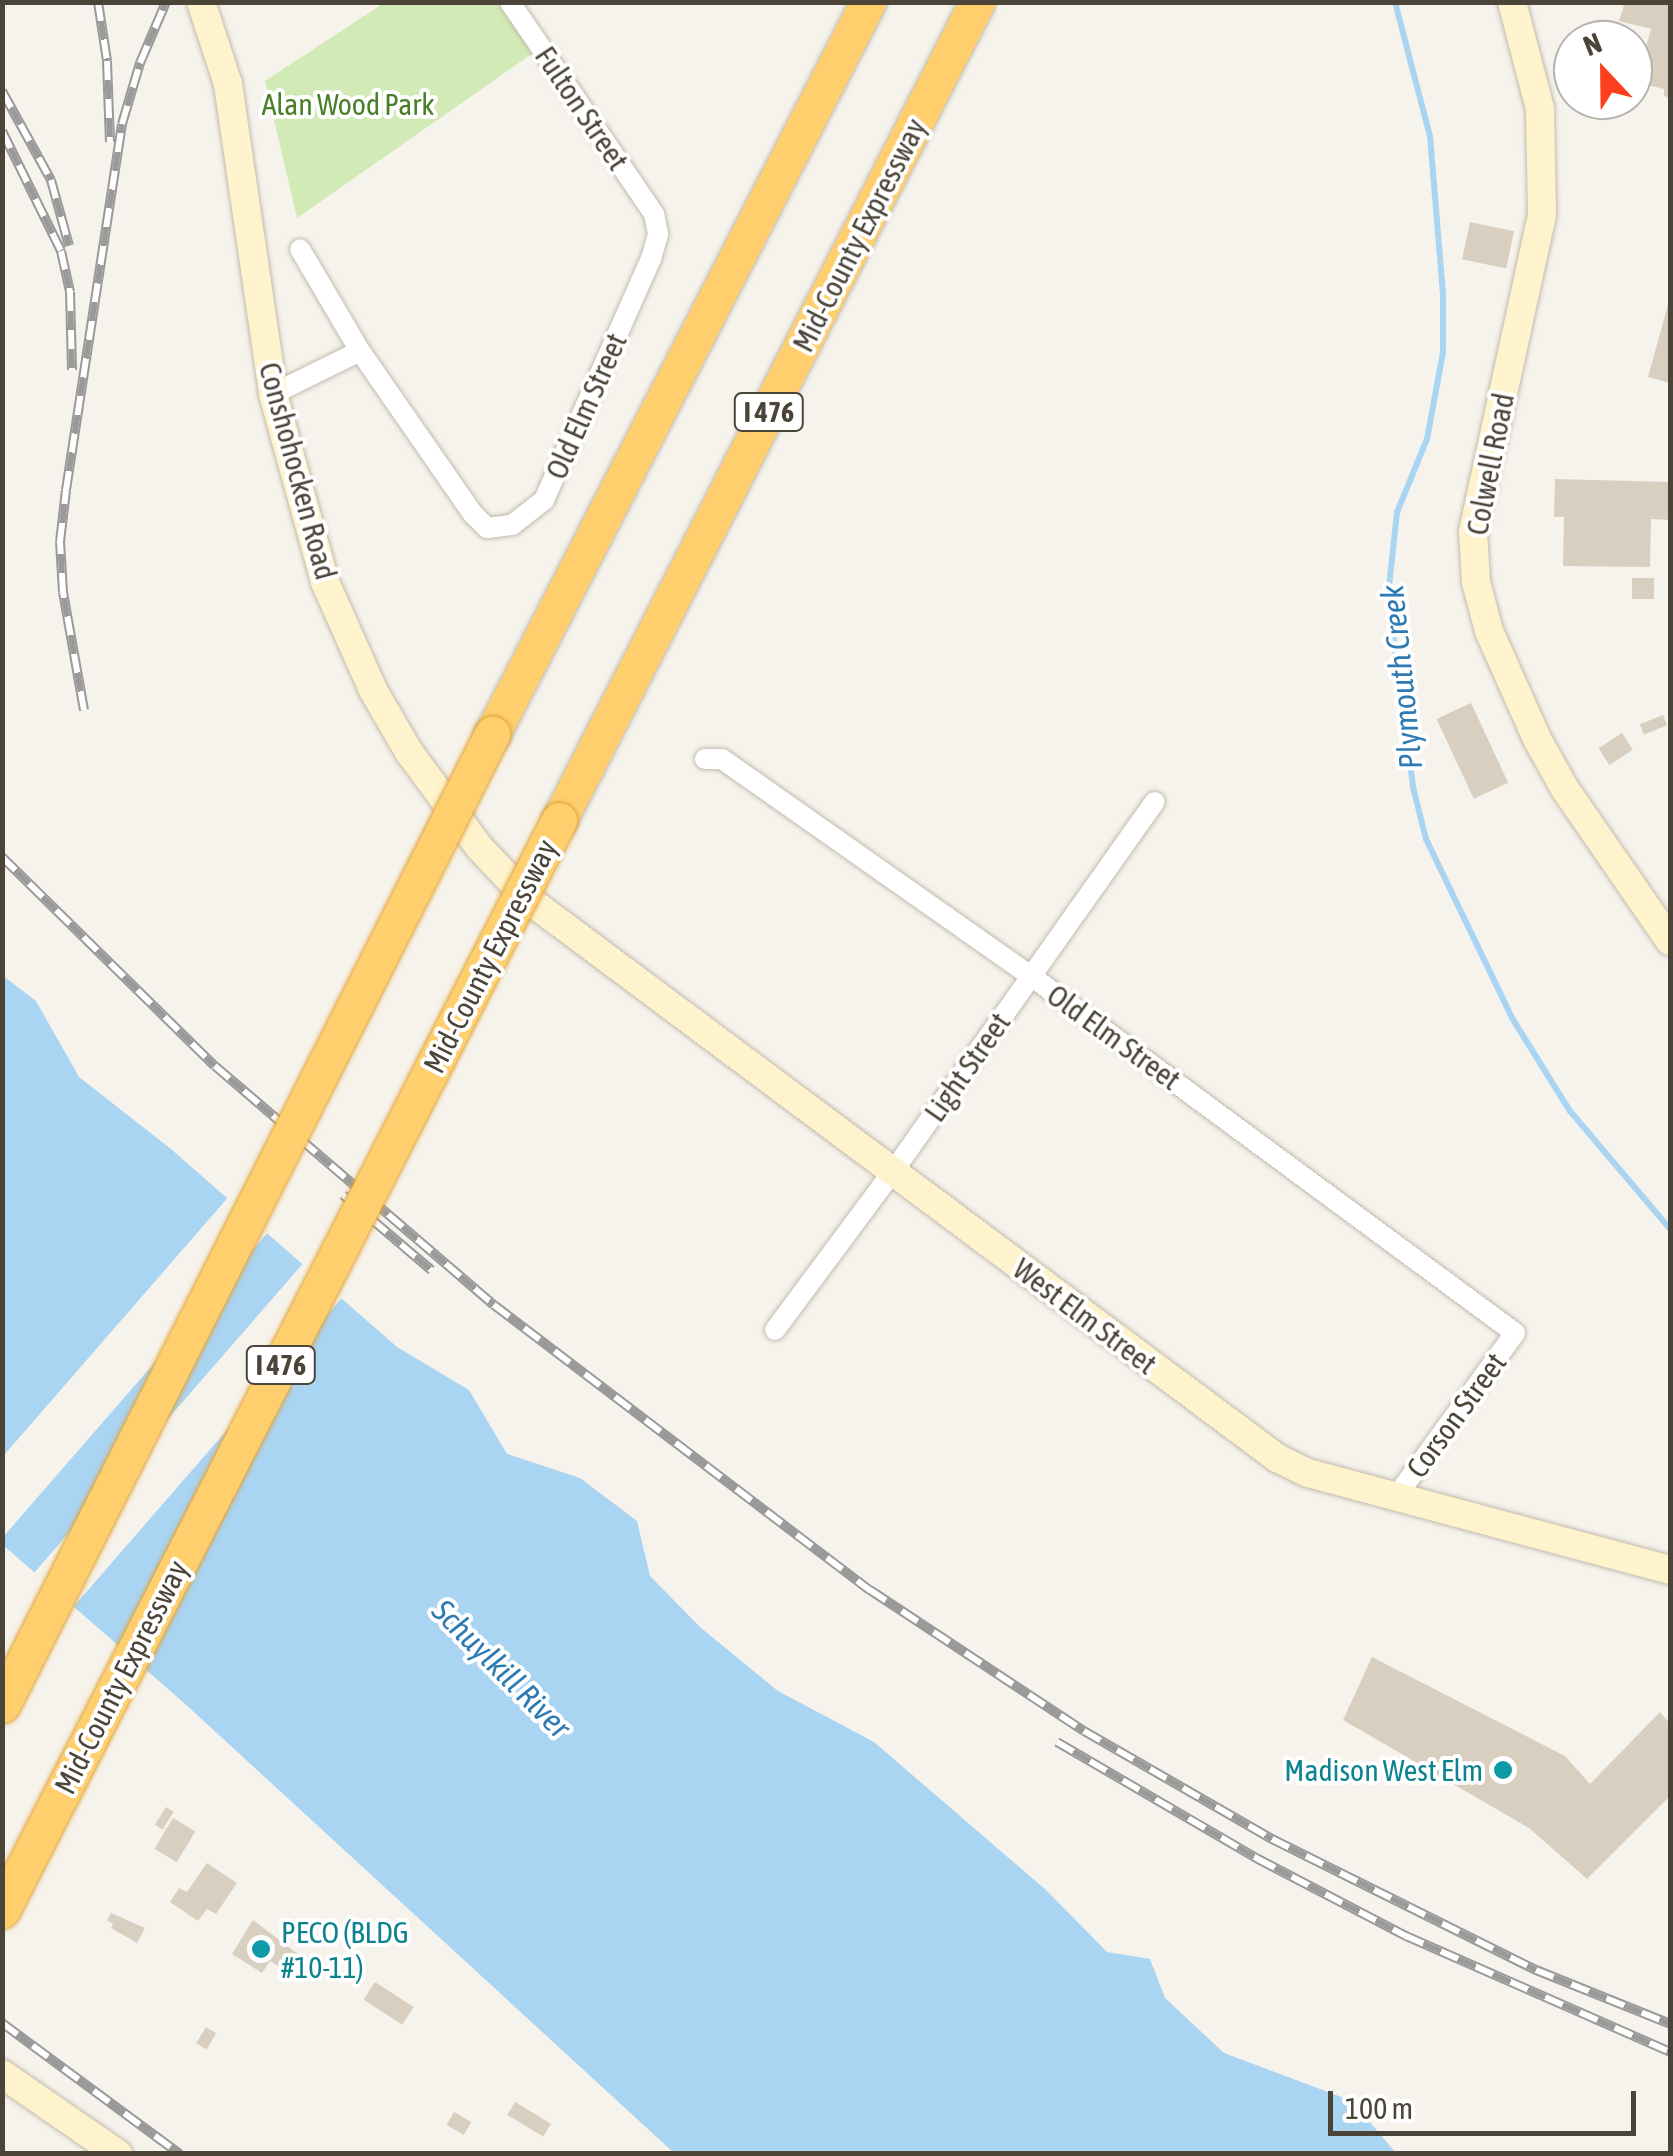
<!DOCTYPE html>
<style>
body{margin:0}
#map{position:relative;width:1673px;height:2156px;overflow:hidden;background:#f6f3ec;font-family:"Asap Condensed",sans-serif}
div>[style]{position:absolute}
.green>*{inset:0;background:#d2eab5}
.water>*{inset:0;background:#a9d4f2}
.pier>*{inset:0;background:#f6f3ec;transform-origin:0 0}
.stream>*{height:6px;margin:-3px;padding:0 3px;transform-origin:3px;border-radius:3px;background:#a9d4f2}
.building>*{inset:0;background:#d8cfc1;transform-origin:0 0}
.roads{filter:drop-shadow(0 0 2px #c2bbae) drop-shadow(0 0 2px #c2bbae)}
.street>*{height:20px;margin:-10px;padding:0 10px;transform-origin:10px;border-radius:10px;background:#fff}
.secondary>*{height:28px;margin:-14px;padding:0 14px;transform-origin:14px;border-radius:14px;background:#fff3cd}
.highway>*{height:35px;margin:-17.5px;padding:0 17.5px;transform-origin:17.5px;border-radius:17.5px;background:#ffcf6e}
.rail>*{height:10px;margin-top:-5px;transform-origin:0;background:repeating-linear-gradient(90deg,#fff 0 19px,#9a9a9a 0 38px);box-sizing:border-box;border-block:2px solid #9a9a9a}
.bridges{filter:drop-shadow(0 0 2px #e0a43c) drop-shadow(0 0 2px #e0a43c)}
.highway-bridge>*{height:35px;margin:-17.5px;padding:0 17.5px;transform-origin:17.5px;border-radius:17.5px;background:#ffcf6e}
.dots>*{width:28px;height:28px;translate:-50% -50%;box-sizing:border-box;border:5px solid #fff;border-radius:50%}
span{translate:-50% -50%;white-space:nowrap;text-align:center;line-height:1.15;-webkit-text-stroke:8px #fff;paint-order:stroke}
.shield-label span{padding:2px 8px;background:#fff;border:2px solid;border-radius:8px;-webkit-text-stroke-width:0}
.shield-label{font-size:28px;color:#4b4439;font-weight:700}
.park-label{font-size:30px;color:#4a7f2a}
.street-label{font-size:30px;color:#4b4439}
.culture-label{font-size:30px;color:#0d838f}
.right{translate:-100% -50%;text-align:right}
.left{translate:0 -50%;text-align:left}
.water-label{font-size:32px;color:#2e7ab2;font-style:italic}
.frame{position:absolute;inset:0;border:5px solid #4b4439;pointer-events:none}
.north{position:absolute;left:1553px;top:20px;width:100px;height:100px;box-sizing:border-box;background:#fff;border:2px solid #b7b4b0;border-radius:50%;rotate:338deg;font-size:28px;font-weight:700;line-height:40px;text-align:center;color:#4b4439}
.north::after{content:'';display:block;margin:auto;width:35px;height:45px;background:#fc3f1d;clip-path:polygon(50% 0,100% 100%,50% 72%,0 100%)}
.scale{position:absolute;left:1328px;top:2091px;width:308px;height:45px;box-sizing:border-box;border:5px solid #4b4439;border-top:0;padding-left:12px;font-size:30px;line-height:35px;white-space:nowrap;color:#4b4439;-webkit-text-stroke:8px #fff;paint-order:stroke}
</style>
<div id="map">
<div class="green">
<i style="clip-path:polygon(384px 3px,501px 3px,536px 51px,297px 218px,265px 81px)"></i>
</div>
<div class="water">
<i style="clip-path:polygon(2px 975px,36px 1001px,79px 1077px,171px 1149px,397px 1347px,469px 1390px,507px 1454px,580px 1478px,637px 1521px,650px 1576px,701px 1628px,778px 1691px,874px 1742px,1046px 1890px,1107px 1952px,1150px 1959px,1165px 1998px,1224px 2053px,1352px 2101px,1396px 2153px,674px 2153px,183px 1702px,3px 1545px)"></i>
</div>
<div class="pier">
<i style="left:231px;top:1194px;width:53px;height:435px;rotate:41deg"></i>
<i style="left:306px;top:1260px;width:52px;height:433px;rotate:41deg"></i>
</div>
<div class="stream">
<i style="left:1395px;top:2px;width:138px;rotate:75.4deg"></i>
<i style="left:1430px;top:136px;width:158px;rotate:85.3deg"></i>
<i style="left:1443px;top:293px;width:59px;rotate:90deg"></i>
<i style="left:1443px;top:352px;width:88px;rotate:100.4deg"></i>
<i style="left:1427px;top:439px;width:79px;rotate:112.3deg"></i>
<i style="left:1397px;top:512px;width:84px;rotate:96.1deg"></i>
<i style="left:1388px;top:596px;width:193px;rotate:82.5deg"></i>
<i style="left:1413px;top:787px;width:54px;rotate:76deg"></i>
<i style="left:1426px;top:839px;width:199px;rotate:64.3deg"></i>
<i style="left:1512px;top:1018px;width:110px;rotate:58.1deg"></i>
<i style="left:1570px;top:1111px;width:155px;rotate:49.7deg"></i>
</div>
<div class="building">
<i style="clip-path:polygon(1625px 2px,1670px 2px,1670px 98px,1664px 96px,1664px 89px,1636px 82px,1651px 29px,1619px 21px)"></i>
<i style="left:1470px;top:222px;width:45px;height:38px;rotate:12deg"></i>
<i style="clip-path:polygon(1669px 301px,1670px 301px,1670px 383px,1648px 377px)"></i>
<i style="clip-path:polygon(1555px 479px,1670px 482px,1670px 520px,1651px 519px,1650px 567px,1563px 566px,1564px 517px,1554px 517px)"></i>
<i style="left:1632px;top:578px;width:22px;height:21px"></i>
<i style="left:1471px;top:703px;width:88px;height:38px;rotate:65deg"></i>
<i style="left:1663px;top:715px;width:11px;height:25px;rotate:68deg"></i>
<i style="left:1622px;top:733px;width:20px;height:28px;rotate:57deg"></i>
<i style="clip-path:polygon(1372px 1657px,1565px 1756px,1590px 1784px,1660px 1712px,1670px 1724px,1670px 1796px,1587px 1879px,1529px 1828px,1343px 1720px)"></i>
<i style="left:166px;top:1807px;width:9px;height:21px;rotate:32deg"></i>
<i style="left:173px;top:1818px;width:26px;height:36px;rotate:31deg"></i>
<i style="clip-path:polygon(207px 1863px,237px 1883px,216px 1914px,207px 1909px,198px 1921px,170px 1902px,179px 1888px,187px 1892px)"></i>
<i style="clip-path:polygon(111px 1913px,145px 1928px,137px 1943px,111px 1928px,113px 1924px,107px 1920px)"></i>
<i style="clip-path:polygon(253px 1920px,311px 1964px,300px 1980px,270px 1961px,262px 1973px,232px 1954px)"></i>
<i style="left:375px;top:1982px;width:46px;height:21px;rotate:33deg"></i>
<i style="left:206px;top:2027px;width:12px;height:19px;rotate:31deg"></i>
<i style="left:515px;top:2102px;width:42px;height:15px;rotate:31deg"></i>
<i style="left:454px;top:2112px;width:20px;height:15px;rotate:30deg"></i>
</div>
<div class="roads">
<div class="street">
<i style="left:360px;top:351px;width:198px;rotate:55.3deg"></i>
<i style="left:473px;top:514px;width:20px;rotate:45deg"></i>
<i style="left:487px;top:528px;width:25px;rotate:-7deg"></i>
<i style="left:512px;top:525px;width:41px;rotate:-38deg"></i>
<i style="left:544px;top:500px;width:264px;rotate:-66.1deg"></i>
<i style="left:651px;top:259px;width:26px;rotate:-74deg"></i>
<i style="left:658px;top:234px;width:20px;rotate:-101deg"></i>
<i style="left:654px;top:214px;width:256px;rotate:-124.2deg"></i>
<i style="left:273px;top:394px;width:97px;rotate:-26.3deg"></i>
<i style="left:360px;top:351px;width:118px;rotate:-120.5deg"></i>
<i style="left:705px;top:759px;width:17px"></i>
<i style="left:722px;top:759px;width:378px;rotate:35.1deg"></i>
<i style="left:1031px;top:976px;width:601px;rotate:36.41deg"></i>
<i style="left:1515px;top:1333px;width:203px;rotate:126deg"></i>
<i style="left:775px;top:1330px;width:199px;rotate:-53.4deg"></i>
<i style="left:894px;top:1170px;width:451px;rotate:-54.7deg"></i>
</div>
<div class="secondary">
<i style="left:201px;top:2px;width:86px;rotate:71.8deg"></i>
<i style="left:228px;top:84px;width:313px;rotate:81.7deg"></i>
<i style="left:273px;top:394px;width:195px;rotate:74.5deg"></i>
<i style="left:325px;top:582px;width:118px;rotate:66deg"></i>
<i style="left:373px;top:690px;width:72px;rotate:59.9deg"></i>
<i style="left:409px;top:752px;width:118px;rotate:53.6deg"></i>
<i style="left:479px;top:847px;width:73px;rotate:46.7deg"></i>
<i style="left:529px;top:900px;width:933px;rotate:36.72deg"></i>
<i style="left:1277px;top:1458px;width:34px;rotate:26deg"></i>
<i style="left:1308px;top:1473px;width:375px;rotate:15deg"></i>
<i style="left:1512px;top:2px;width:111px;rotate:75.3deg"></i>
<i style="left:1540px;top:109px;width:106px;rotate:88.9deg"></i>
<i style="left:1542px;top:215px;width:323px;rotate:102.3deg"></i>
<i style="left:1473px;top:531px;width:51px;rotate:86.6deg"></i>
<i style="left:1476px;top:582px;width:51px;rotate:75.1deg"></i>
<i style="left:1489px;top:631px;width:118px;rotate:66deg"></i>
<i style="left:1537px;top:739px;width:57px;rotate:60.8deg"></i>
<i style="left:1565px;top:789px;width:185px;rotate:55.4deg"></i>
<i style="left:2px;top:2074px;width:141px;rotate:34.6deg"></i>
</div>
<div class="highway">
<i style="left:492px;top:734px;width:823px;rotate:-62.81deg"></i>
<i style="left:559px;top:820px;width:919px;rotate:-62.93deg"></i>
</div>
</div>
<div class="rail">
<i style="left:98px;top:2px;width:60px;rotate:81.3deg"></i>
<i style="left:107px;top:61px;width:81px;rotate:87.9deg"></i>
<i style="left:2px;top:91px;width:102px;rotate:61.2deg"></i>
<i style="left:51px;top:180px;width:68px;rotate:74.7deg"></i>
<i style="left:2px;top:131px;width:134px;rotate:63.8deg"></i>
<i style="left:61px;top:251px;width:42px;rotate:77.6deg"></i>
<i style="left:70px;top:292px;width:78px;rotate:88.5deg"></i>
<i style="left:84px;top:710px;width:120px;rotate:-100.1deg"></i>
<i style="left:63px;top:592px;width:50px;rotate:-93.4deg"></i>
<i style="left:60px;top:542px;width:52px;rotate:-83.4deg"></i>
<i style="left:66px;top:490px;width:370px;rotate:-81.3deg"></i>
<i style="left:122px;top:124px;width:64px;rotate:-73.6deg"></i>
<i style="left:140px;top:63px;width:66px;rotate:-66.9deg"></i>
<i style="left:2px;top:857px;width:298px;rotate:44.5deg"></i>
<i style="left:215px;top:1066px;width:367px;rotate:40.6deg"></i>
<i style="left:494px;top:1305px;width:472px;rotate:37.2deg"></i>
<i style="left:870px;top:1590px;width:256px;rotate:33.4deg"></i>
<i style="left:1084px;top:1731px;width:217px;rotate:29.9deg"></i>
<i style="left:1272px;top:1839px;width:295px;rotate:26.4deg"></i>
<i style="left:1536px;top:1970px;width:144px;rotate:21.9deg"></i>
<i style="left:343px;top:1195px;width:116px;rotate:40.4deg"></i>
<i style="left:1057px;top:1742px;width:233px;rotate:30.2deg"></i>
<i style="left:1258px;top:1859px;width:167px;rotate:27.5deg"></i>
<i style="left:1406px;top:1936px;width:288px;rotate:23.7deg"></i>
<i style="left:2px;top:2023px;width:221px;rotate:36.4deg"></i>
</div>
<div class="bridges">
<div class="highway-bridge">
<i style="left:2px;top:1705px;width:1088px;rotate:-63.22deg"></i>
<i style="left:2px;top:1910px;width:1224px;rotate:-62.93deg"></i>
</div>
</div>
<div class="dots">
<i style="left:1503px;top:1770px;background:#0f9aa8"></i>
<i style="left:261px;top:1949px;background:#0f9aa8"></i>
</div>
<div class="shield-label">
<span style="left:769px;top:412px">I 476</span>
<span style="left:281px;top:1365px">I 476</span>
</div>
<div class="park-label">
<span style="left:348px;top:104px">Alan Wood Park</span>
</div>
<div class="street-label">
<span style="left:582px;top:108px;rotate:56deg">Fulton Street</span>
<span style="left:859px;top:235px;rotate:-63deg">Mid-County Expressway</span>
<span style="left:586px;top:406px;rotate:-66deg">Old Elm Street</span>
<span style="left:1490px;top:464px;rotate:-79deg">Colwell Road</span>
<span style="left:298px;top:471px;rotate:75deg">Conshohocken Road</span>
<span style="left:490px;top:956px;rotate:-63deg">Mid-County Expressway</span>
<span style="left:1114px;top:1037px;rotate:36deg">Old Elm Street</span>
<span style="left:967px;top:1067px;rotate:-55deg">Light Street</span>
<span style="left:1085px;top:1316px;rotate:37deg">West Elm Street</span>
<span style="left:1456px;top:1415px;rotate:-54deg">Corson Street</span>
<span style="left:121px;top:1677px;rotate:-63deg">Mid-County Expressway</span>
</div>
<div class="culture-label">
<span class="right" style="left:1483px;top:1770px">Madison West Elm</span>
<span class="left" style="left:281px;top:1949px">PECO (BLDG<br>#10-11)</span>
</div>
<div class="water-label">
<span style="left:1402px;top:677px;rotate:-96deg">Plymouth Creek</span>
<span style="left:501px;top:1669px;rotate:45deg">Schuylkill River</span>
</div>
<div class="frame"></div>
<div class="north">N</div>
<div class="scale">100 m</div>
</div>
